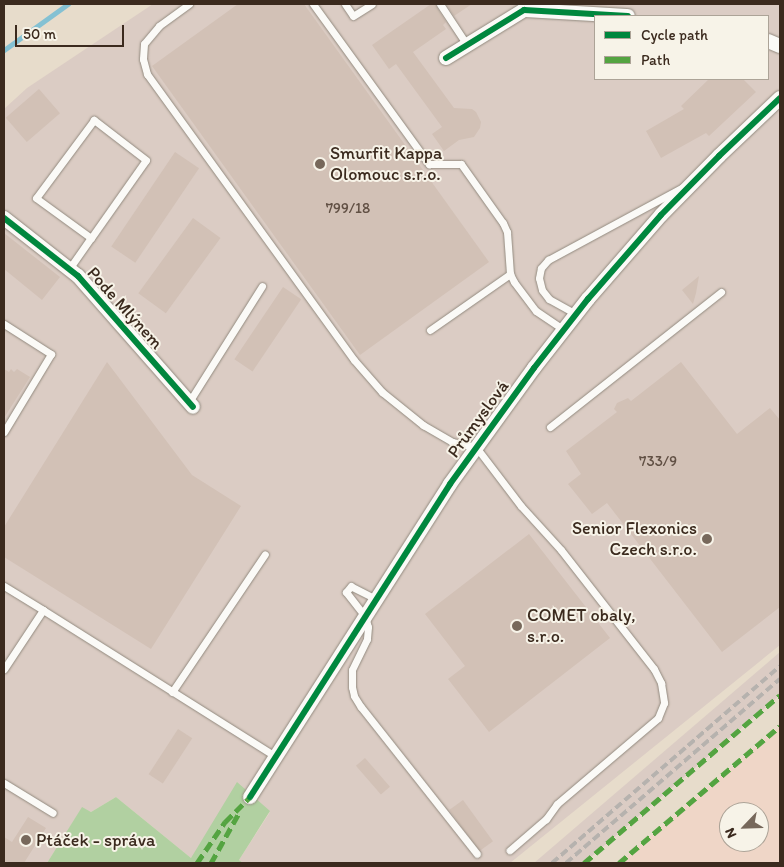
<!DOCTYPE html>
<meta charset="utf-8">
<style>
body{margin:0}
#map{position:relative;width:784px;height:867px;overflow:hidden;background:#e7dccb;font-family:Itim,sans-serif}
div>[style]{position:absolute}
.built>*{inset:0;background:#efd6c7}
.industrial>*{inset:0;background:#dbccc4}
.green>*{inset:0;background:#b1d0a1}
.stream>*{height:4.5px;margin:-2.25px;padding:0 2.25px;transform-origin:2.25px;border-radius:2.25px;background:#84c1d3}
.building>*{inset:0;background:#d2c1b6;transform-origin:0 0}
.roads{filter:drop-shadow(0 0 1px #928a7f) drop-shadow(0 0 1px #928a7f)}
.lane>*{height:7px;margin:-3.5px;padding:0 3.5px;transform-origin:3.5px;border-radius:3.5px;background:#fbfaf7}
.street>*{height:14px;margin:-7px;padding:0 7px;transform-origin:7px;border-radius:7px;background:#fbfaf7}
.rail>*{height:4px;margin-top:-2px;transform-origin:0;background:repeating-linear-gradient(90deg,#b6b2ae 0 8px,transparent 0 12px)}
.quiet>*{height:5px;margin-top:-2.5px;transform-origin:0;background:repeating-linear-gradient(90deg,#54a441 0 10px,transparent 0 15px)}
.cycleway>*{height:6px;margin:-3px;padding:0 3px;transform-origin:3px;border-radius:3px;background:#00873e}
.dots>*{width:14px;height:14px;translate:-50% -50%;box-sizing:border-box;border:2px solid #f7f3e8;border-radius:50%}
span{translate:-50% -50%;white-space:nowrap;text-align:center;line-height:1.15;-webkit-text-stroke:4px #f7f3e8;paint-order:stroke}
.number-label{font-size:15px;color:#615044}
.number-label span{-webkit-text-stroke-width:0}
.poi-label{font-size:18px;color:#3b2a1e}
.left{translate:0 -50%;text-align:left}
.right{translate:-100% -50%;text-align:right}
.street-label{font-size:18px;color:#3b2a1e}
.frame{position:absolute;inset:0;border:5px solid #3b2a1e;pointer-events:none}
.legend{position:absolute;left:594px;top:15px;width:175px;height:65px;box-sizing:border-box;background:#f7f3e8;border:1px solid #aca397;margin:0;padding:6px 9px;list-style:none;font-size:15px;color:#3b2a1e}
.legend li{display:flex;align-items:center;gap:10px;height:25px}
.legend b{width:25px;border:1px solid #aca397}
.north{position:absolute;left:719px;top:802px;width:50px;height:50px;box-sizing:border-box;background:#f7f3e8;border:1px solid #aca397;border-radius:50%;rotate:246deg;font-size:14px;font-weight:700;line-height:20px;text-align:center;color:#3b2a1e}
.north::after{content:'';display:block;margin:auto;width:18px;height:22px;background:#77685b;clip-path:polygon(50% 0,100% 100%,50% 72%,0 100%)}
.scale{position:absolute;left:15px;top:25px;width:109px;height:22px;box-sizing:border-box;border:2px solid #3b2a1e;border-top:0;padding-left:6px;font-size:15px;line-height:18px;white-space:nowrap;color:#3b2a1e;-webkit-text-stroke:4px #f7f3e8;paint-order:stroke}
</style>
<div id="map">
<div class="built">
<i style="clip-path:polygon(evenodd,780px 726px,780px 863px,619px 863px,780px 726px,729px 812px,759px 812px,759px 842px,729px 842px,729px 812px)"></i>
</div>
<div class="industrial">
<i style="clip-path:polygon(evenodd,153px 4px,780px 4px,780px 645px,510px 863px,243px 863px,239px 860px,270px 812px,191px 858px,116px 797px,91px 812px,82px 808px,47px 863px,4px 863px,4px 109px,27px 88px,153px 4px,595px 16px,768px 16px,768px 79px,595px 79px,595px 16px)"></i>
<i style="clip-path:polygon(780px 652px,780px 695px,584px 863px,534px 863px)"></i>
</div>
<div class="green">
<i style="clip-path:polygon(237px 782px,270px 811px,239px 860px,243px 863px,47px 863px,82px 807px,91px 812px,116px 797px,191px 858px)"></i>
</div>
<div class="stream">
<i style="left:4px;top:50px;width:79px;rotate:-35.7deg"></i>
</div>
<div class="building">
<i style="clip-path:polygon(238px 4px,304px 4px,489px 262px,360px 355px,152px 66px)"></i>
<i style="clip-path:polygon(431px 4px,435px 4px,446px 22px,443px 25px,446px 29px,413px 52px,454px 108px,472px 109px,476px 112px,481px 122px,480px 128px,474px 137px,459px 140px,444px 151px,432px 134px,442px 127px,396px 64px,389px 69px,372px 45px)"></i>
<i style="clip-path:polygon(446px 4px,472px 4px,454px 16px)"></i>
<i style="clip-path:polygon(709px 79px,743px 79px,756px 92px,709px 136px,706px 133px,661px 158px,646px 131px,684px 109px,681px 106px)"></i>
<i style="left:39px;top:89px;width:32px;height:44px;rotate:49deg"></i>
<i style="left:175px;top:152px;width:29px;height:114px;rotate:34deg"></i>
<i style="left:193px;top:218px;width:34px;height:93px;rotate:36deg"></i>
<i style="clip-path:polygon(4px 233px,60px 277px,42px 300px,4px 269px)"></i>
<i style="clip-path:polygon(699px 276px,696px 293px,693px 304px,682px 290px)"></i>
<i style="left:283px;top:287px;width:22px;height:87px;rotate:34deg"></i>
<i style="clip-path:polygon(107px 362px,192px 475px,241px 506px,151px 649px,4px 557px,4px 527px)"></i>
<i style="clip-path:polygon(681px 362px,737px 434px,770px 408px,780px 420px,780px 607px,722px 652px,607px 503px,592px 514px,568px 484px,581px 474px,566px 451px,617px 412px,614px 409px,617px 403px,628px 398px,631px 401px)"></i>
<i style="clip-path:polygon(4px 369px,9px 372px,11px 369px,14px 372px,17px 369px,30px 377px,4px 418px)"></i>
<i style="clip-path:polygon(529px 534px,610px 638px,489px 732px,448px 679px,465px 666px,425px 614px)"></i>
<i style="left:178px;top:729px;width:17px;height:54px;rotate:33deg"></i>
<i style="left:365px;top:758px;width:38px;height:12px;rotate:49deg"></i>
<i style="left:463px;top:800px;width:51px;height:17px;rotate:54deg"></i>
<i style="clip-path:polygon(28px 817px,46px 828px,24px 863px,4px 863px,4px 837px,12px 842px)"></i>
</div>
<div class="roads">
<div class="lane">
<i style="left:189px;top:4px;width:37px;rotate:144deg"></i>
<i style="left:159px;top:26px;width:23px;rotate:130deg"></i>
<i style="left:144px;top:44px;width:15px;rotate:94deg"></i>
<i style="left:143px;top:59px;width:16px;rotate:75deg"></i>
<i style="left:147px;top:74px;width:353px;rotate:54.1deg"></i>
<i style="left:354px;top:360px;width:43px;rotate:48.8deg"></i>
<i style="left:382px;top:392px;width:53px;rotate:38.8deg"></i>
<i style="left:423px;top:425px;width:34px;rotate:30deg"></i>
<i style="left:452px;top:442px;width:25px;rotate:12deg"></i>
<i style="left:476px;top:447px;width:74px;rotate:52.7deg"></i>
<i style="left:521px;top:506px;width:59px;rotate:47.7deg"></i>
<i style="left:561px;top:550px;width:151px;rotate:52deg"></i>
<i style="left:654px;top:669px;width:16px;rotate:63deg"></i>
<i style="left:661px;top:683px;width:20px;rotate:81deg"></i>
<i style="left:664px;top:703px;width:16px;rotate:112deg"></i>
<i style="left:658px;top:718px;width:133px;rotate:139.6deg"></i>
<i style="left:557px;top:804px;width:19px;rotate:126deg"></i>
<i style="left:546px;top:819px;width:48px;rotate:139.3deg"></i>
<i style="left:313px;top:4px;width:198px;rotate:54.1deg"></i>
<i style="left:429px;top:164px;width:32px"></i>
<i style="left:461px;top:164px;width:72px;rotate:54.6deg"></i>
<i style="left:503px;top:223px;width:10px;rotate:66deg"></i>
<i style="left:507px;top:232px;width:42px;rotate:85.9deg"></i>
<i style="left:510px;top:274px;width:9px;rotate:63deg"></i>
<i style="left:514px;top:282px;width:36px;rotate:53deg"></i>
<i style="left:536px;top:311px;width:32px;rotate:34deg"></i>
<i style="left:345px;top:4px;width:14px;rotate:56deg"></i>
<i style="left:353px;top:16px;width:22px;rotate:-32deg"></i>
<i style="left:440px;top:4px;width:49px;rotate:56.6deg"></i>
<i style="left:69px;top:269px;width:38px;rotate:-55deg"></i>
<i style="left:91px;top:238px;width:95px;rotate:-54.8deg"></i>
<i style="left:146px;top:160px;width:66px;rotate:-142.4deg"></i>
<i style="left:94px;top:120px;width:97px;rotate:126.6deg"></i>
<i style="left:36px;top:198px;width:68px;rotate:36deg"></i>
<i style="left:576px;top:314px;width:31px;rotate:-151deg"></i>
<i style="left:549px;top:299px;width:11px;rotate:-128deg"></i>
<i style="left:542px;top:290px;width:12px;rotate:-104deg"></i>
<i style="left:539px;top:278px;width:10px;rotate:-79deg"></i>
<i style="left:541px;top:268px;width:11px;rotate:-49deg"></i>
<i style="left:548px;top:260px;width:153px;rotate:-28.4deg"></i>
<i style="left:4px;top:324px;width:56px;rotate:32.6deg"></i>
<i style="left:51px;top:354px;width:91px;rotate:121.1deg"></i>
<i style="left:430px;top:330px;width:98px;rotate:-35deg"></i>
<i style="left:189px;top:402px;width:137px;rotate:-57.8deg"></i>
<i style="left:550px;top:427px;width:218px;rotate:-38.3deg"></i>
<i style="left:4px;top:586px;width:46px;rotate:31.6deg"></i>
<i style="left:43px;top:610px;width:71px;rotate:123.5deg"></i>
<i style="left:376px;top:599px;width:28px;rotate:-153deg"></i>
<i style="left:351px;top:586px;width:8px;rotate:130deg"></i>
<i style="left:346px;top:592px;width:31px;rotate:52deg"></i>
<i style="left:365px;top:616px;width:11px;rotate:75deg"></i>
<i style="left:368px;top:627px;width:12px;rotate:95deg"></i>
<i style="left:367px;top:639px;width:34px;rotate:116deg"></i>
<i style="left:352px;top:670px;width:17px;rotate:90deg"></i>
<i style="left:352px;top:687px;width:9px;rotate:77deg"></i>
<i style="left:354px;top:696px;width:13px;rotate:58deg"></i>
<i style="left:361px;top:707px;width:187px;rotate:51.7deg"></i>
<i style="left:43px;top:610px;width:275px;rotate:32.2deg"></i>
<i style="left:172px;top:692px;width:166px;rotate:-56deg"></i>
<i style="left:4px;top:783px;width:57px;rotate:31.5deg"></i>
</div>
<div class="street">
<i style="left:768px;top:41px;width:13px;rotate:23deg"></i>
<i style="left:446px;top:58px;width:92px;rotate:-31.6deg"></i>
<i style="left:524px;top:10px;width:104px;rotate:3.3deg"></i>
<i style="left:4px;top:218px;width:94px;rotate:38.1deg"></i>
<i style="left:78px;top:276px;width:174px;rotate:48.7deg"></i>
<i style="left:250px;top:797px;width:371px;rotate:-57.4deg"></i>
<i style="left:450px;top:484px;width:143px;rotate:-54.1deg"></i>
<i style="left:534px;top:368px;width:88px;rotate:-52deg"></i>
<i style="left:588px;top:299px;width:111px;rotate:-49deg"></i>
<i style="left:661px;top:215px;width:83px;rotate:-45.5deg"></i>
<i style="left:719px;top:156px;width:84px;rotate:-43.6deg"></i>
</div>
</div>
<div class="rail">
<i style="left:552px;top:863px;width:301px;rotate:-40.8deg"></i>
<i style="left:566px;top:863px;width:282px;rotate:-40.7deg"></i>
</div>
<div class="quiet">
<i style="left:197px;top:863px;width:50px;rotate:-55.7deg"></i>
<i style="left:225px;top:822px;width:35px;rotate:-45deg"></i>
<i style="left:211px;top:863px;width:57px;rotate:-60.8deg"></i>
<i style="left:584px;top:863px;width:258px;rotate:-40.6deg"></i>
<i style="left:619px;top:863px;width:211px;rotate:-40.4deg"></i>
</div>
<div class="cycleway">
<i style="left:446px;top:58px;width:92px;rotate:-31.6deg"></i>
<i style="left:524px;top:10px;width:104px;rotate:3.3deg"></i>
<i style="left:4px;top:218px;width:94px;rotate:38.1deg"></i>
<i style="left:78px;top:276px;width:174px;rotate:48.7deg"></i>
<i style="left:250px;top:797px;width:371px;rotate:-57.4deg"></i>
<i style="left:450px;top:484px;width:143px;rotate:-54.1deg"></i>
<i style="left:534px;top:368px;width:88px;rotate:-52deg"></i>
<i style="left:588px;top:299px;width:111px;rotate:-49deg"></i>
<i style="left:661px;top:215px;width:83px;rotate:-45.5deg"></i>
<i style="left:719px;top:156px;width:84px;rotate:-43.6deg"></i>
</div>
<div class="dots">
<i style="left:320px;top:164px;background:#77685b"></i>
<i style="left:707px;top:539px;background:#77685b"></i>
<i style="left:517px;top:626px;background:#77685b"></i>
<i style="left:26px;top:840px;background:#77685b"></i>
</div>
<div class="number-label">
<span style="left:348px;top:209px">799/18</span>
<span style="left:658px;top:462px">733/9</span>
</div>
<div class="poi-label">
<span class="left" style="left:330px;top:164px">Smurfit Kappa<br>Olomouc s.r.o.</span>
<span class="right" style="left:697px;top:539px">Senior Flexonics<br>Czech s.r.o.</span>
<span class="left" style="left:527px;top:626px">COMET obaly,<br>s.r.o.</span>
<span class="left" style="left:36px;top:840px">Ptáček - správa</span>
</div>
<div class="street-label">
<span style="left:125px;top:308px;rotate:48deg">Pode Mlýnem</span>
<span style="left:478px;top:419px;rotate:-54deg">Průmyslová</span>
</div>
<div class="frame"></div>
<ul class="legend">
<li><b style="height:6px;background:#00873e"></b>Cycle path</li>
<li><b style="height:6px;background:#54a441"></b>Path</li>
</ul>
<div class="north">N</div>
<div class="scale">50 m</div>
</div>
